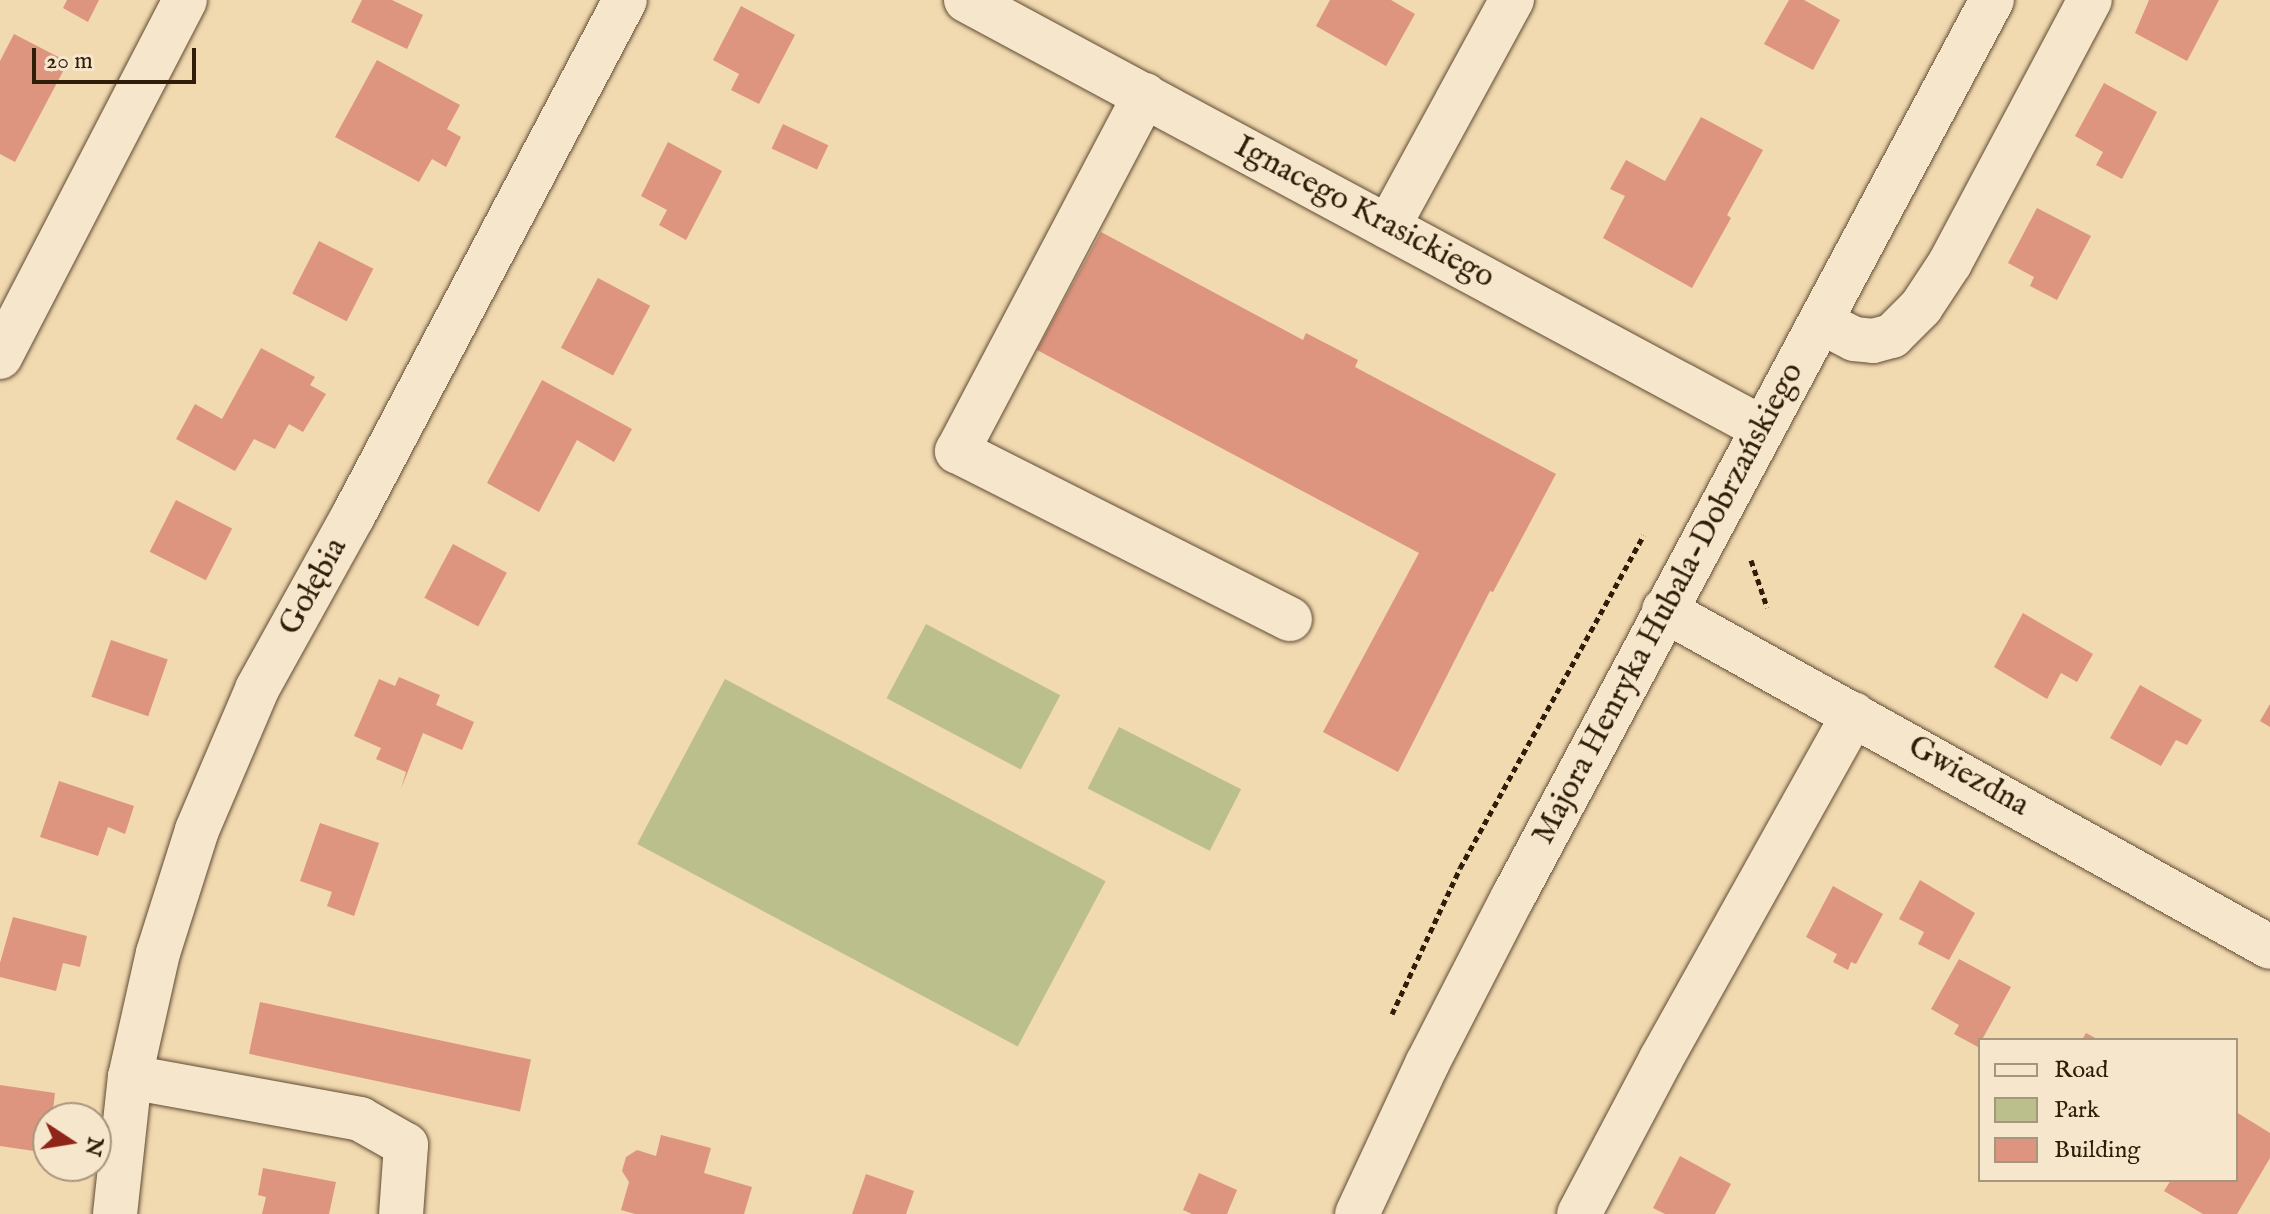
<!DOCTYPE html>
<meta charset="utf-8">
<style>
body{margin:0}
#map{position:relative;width:2270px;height:1214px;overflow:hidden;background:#f1d9b0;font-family:"IM FELL English",serif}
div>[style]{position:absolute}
.green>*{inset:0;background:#bbbf8b;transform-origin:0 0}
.building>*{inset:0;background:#dd9580;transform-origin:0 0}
.path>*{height:5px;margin-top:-2.5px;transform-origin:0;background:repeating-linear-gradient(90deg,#301d09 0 6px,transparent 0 10px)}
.roads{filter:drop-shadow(0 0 2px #604c33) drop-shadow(0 0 2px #604c33)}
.minor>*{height:44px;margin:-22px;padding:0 22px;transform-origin:22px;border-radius:22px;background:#f6e6cc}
span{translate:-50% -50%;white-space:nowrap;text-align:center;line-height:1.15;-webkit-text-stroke:6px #f6e6cc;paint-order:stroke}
.street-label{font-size:32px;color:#301d09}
.legend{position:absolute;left:1978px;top:1038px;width:260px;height:144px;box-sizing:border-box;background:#f6e6cc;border:2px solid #a7967e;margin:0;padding:10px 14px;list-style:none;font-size:24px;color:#301d09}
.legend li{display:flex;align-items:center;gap:16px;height:40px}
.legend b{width:40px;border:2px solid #a7967e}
.north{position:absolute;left:32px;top:1102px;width:80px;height:80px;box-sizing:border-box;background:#f6e6cc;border:2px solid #a7967e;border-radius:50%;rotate:102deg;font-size:22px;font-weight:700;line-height:32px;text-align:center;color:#301d09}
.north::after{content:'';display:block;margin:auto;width:28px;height:36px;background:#8f2418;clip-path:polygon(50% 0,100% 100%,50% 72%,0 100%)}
.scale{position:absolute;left:32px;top:48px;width:164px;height:36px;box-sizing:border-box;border:4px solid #301d09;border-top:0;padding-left:10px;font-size:24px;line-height:28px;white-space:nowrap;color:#301d09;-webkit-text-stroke:6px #f6e6cc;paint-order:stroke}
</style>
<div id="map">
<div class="green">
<i style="left:926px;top:624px;width:152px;height:84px;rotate:28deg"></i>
<i style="left:725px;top:679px;width:431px;height:187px;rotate:28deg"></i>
<i style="left:1119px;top:727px;width:137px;height:69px;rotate:27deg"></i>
</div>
<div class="building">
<i style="clip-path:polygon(67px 0,99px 0,88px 22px,63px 8px)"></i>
<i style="clip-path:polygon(362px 0,392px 0,423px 15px,407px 49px,351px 22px)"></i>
<i style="clip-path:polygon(1330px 0,1391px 0,1415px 14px,1386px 66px,1316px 26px)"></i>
<i style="clip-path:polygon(1789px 0,1804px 0,1840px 20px,1813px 70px,1764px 44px)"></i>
<i style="clip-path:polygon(2149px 0,2219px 0,2187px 61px,2135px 33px)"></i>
<i style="clip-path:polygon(741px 6px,795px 35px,759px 104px,731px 90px,739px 74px,713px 60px)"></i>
<i style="clip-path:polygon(14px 34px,68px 62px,15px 162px,0 154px,0 61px)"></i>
<i style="clip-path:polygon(377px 60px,460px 105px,447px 129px,461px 137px,446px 167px,432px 159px,419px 182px,335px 137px)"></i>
<i style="clip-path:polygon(2104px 83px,2157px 112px,2122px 179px,2096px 165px,2103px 152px,2075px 136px)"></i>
<i style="clip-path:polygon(1701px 117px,1763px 150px,1727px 215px,1731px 218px,1692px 288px,1603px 238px,1625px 196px,1610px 189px,1626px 160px,1665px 181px)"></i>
<i style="left:783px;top:124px;width:50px;height:27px;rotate:25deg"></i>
<i style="clip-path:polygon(668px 142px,722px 171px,686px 240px,659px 225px,667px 210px,641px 196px)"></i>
<i style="clip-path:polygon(2037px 208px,2091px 236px,2057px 300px,2030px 286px,2034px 277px,2008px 263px)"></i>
<i style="clip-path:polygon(1101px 232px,1303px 340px,1306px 333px,1358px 360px,1355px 367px,1556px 474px,1493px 592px,1490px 591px,1398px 772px,1323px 732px,1419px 553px,1037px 350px)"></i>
<i style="left:319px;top:241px;width:61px;height:59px;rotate:27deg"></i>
<i style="left:598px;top:278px;width:59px;height:79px;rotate:28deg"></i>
<i style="clip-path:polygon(261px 348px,315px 377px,310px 385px,326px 394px,303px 432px,289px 424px,275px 449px,254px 439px,235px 471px,176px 439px,195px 404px,222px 419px)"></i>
<i style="clip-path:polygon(542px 380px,632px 429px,614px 462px,577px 440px,539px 512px,487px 483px)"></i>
<i style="left:176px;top:500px;width:63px;height:58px;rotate:27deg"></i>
<i style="left:453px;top:544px;width:61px;height:61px;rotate:28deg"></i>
<i style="clip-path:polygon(2023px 613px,2093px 654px,2077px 682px,2061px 673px,2047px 699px,1994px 667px)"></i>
<i style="left:111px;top:640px;width:60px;height:60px;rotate:19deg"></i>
<i style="clip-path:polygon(399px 677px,440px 695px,436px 705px,474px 722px,462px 750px,423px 733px,401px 789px,406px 772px,376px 759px,381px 748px,354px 736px,379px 679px,395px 686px)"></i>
<i style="clip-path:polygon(2140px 685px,2202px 720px,2187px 745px,2176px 740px,2161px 766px,2110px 738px)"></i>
<i style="clip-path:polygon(2270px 704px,2270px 727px,2260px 721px)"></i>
<i style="clip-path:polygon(59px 781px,134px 806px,125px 834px,108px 827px,98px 856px,40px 837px)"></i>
<i style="clip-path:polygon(320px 823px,379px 843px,354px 916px,327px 906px,332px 892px,300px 881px)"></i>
<i style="clip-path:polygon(1920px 880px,1975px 913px,1949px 960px,1918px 944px,1924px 932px,1899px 919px)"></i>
<i style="clip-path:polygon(1833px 886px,1883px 914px,1856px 964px,1851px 962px,1848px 970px,1833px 962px,1837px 954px,1806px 937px)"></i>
<i style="clip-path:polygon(13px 917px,87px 936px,80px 967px,63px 963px,56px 991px,0 977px,0 963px)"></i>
<i style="clip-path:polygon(1959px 959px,2011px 987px,1978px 1047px,1954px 1034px,1959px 1025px,1931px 1009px)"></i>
<i style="left:260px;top:1002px;width:277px;height:53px;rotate:12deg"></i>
<i style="clip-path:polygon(2086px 1033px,2099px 1040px,2082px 1040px)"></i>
<i style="clip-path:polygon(0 1085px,55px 1093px,52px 1118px,48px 1122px,38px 1121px,34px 1151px,0 1146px)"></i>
<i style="clip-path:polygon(2236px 1112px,2270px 1133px,2270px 1158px,2237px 1214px,2203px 1214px,2164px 1191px,2171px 1180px,2236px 1180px)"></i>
<i style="clip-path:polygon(661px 1135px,711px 1148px,704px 1173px,752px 1187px,744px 1214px,635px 1214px,621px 1210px,629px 1182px,622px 1171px,626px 1157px,637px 1150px,656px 1156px)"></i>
<i style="clip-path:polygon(1680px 1156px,1731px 1184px,1715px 1214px,1665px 1214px,1653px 1208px)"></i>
<i style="clip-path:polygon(263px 1168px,336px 1182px,329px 1214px,262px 1214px,266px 1197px,258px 1195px)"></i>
<i style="clip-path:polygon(1199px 1173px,1237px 1190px,1227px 1214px,1192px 1214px,1183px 1210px)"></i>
<i style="clip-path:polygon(866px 1174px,914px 1191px,906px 1214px,852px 1214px)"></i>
</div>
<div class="path">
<i style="left:1751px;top:560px;width:50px;rotate:71.2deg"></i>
<i style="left:1392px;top:1014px;width:161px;rotate:-65deg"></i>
<i style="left:1460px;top:868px;width:380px;rotate:-61.1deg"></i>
</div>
<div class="roads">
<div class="minor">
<i style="left:966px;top:0;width:904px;rotate:28.27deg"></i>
<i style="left:1145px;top:95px;width:403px;rotate:117.8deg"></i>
<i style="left:957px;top:451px;width:373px;rotate:26.8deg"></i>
<i style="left:1388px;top:227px;width:259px;rotate:-61.4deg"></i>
<i style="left:1821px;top:322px;width:37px;rotate:27deg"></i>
<i style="left:1854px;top:339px;width:19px;rotate:6deg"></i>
<i style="left:1873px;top:341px;width:20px;rotate:-15deg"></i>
<i style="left:1892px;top:336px;width:41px;rotate:-45deg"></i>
<i style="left:1921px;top:307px;width:53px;rotate:-56.6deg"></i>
<i style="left:1950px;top:263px;width:298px;rotate:-62deg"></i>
<i style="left:0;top:357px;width:402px;rotate:-62.6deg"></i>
<i style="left:1664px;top:610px;width:693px;rotate:29.08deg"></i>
<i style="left:130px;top:1077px;width:234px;rotate:10.3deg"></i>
<i style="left:360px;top:1119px;width:53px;rotate:29.5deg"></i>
<i style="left:406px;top:1145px;width:69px;rotate:94.1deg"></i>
<i style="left:115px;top:1214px;width:138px;rotate:-83.8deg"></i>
<i style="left:130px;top:1077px;width:127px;rotate:-77.3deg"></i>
<i style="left:158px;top:953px;width:129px;rotate:-72.4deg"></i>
<i style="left:197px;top:830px;width:153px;rotate:-66.9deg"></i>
<i style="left:257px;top:689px;width:198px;rotate:-61deg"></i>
<i style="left:353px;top:516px;width:583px;rotate:-62.2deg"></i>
<i style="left:1357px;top:1214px;width:166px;rotate:-65deg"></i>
<i style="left:1427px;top:1064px;width:188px;rotate:-62.8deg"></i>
<i style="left:1513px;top:897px;width:1017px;rotate:-61.9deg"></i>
<i style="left:1579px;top:1214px;width:175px;rotate:-62.1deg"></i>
<i style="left:1661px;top:1059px;width:395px;rotate:-60.8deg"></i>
</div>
</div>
<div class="street-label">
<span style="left:1364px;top:213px;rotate:28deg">Ignacego Krasickiego</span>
<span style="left:314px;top:587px;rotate:-61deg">Gołębia</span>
<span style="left:1669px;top:604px;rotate:-62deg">Majora Henryka Hubala-Dobrzańskiego</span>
<span style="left:1968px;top:777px;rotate:29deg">Gwiezdna</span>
</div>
<ul class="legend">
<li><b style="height:10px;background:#f6e6cc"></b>Road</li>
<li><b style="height:22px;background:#bbbf8b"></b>Park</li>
<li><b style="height:22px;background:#dd9580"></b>Building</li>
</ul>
<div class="north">N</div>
<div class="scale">20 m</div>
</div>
